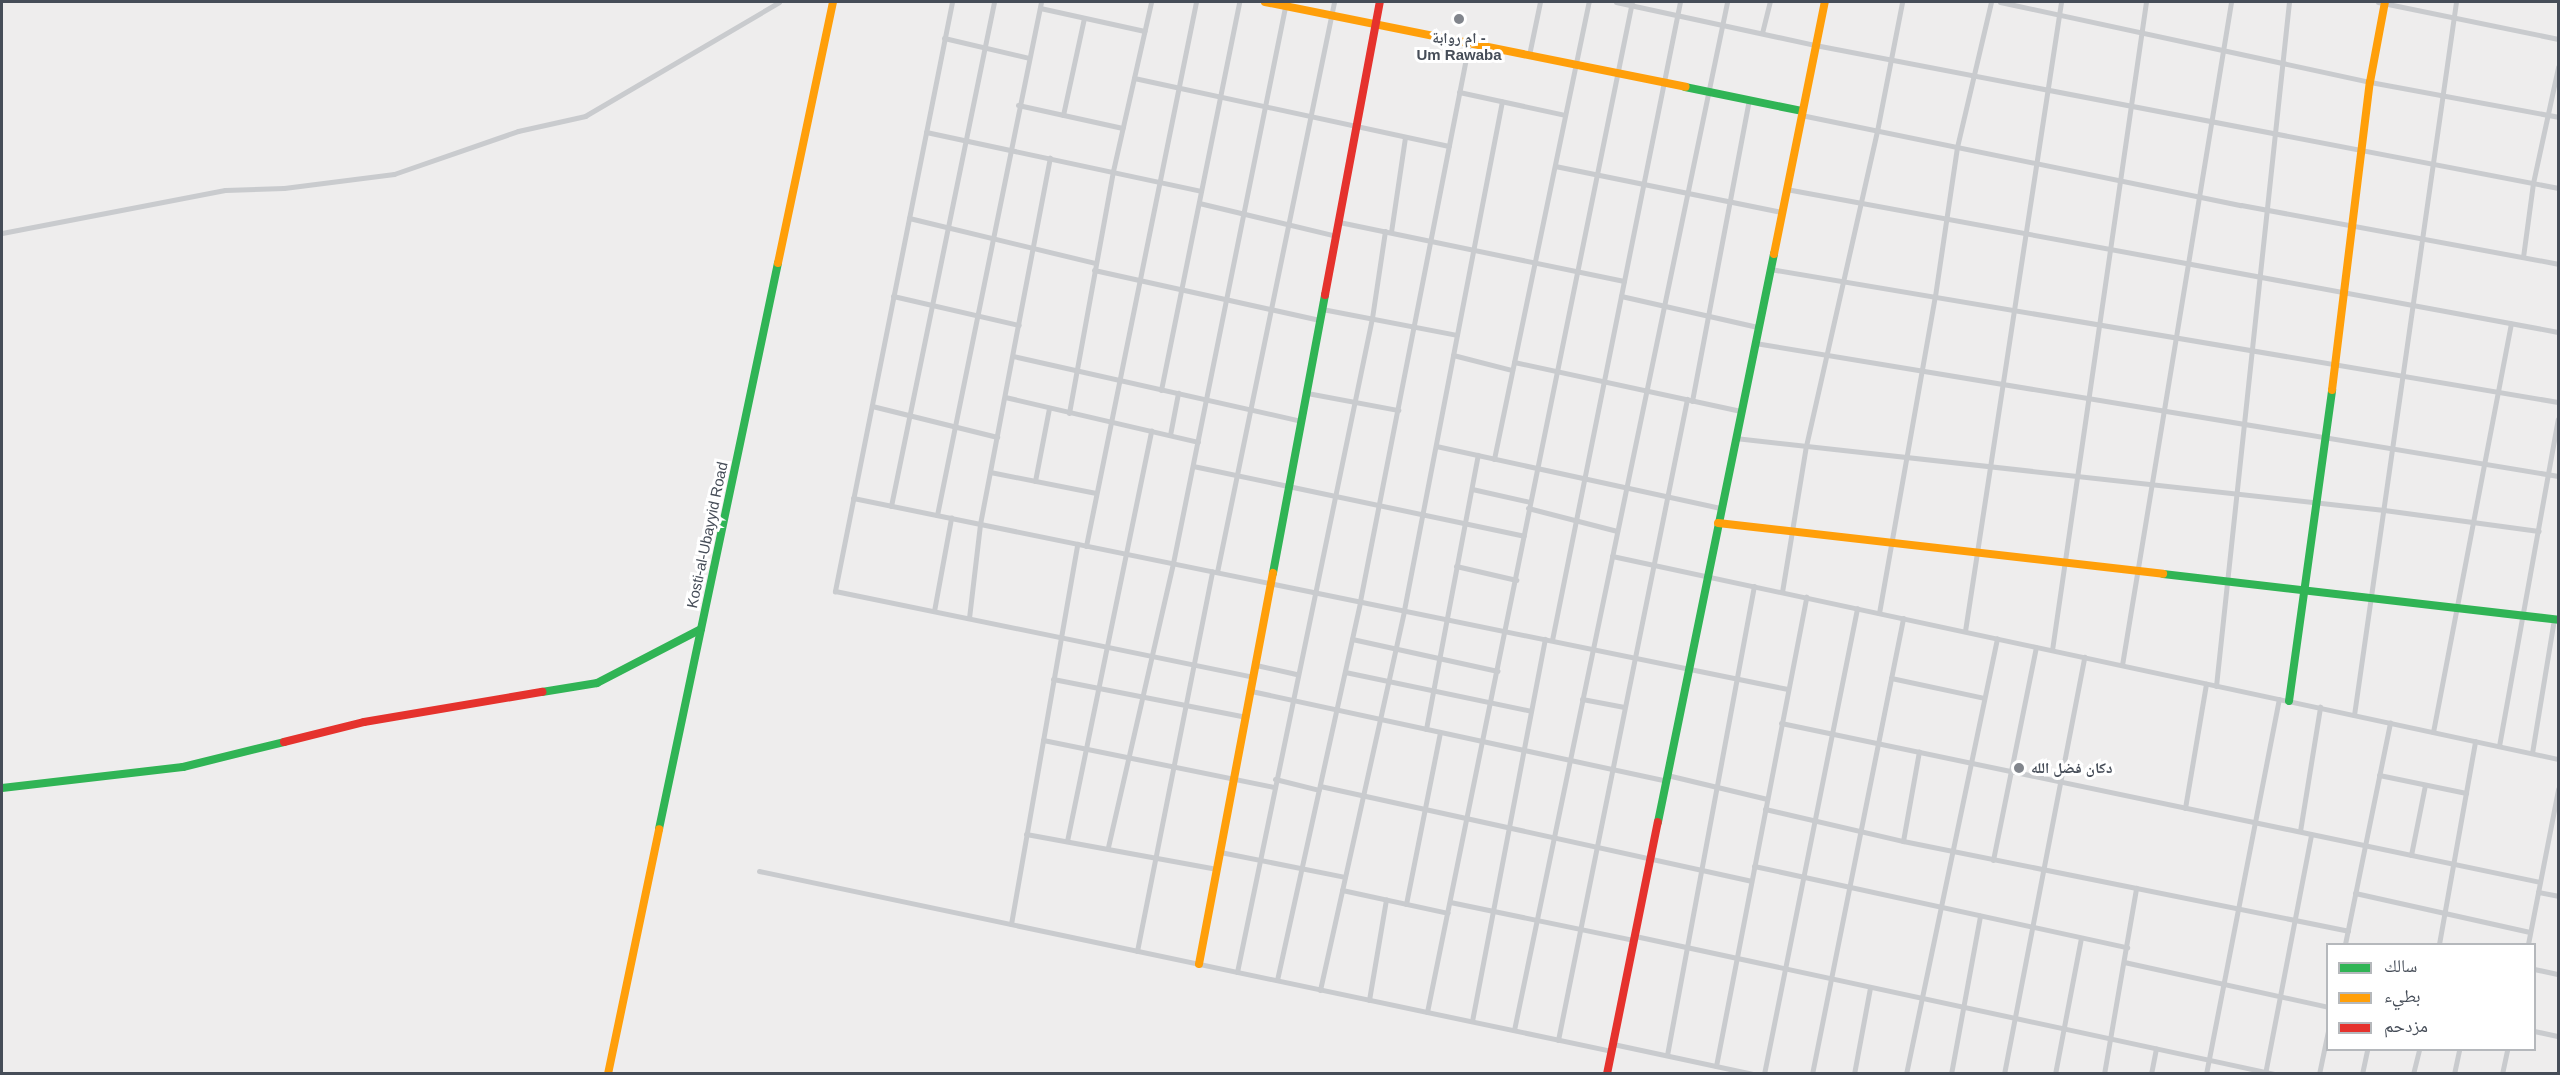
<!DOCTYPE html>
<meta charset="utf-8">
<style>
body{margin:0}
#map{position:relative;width:2560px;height:1075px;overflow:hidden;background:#eeeded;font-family:Helvetica,"Noto Naskh Arabic",sans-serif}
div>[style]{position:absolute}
.street>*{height:5px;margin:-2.5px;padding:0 2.5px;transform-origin:2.5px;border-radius:2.5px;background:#c9cbce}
.fast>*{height:8px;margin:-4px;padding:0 4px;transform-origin:4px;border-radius:4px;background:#30b455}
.slow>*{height:8px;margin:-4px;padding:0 4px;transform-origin:4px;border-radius:4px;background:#ff9f0a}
.jam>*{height:8px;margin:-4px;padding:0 4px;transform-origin:4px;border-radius:4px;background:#e5322d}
.dots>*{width:16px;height:16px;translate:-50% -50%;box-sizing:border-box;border:3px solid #fff;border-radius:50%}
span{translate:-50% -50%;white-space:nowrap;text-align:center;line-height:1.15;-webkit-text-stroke:6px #fff;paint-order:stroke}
.poi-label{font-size:15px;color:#464d58;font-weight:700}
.left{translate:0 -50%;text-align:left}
.street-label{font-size:15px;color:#464d58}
.frame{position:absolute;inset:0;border:3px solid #464d58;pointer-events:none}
.legend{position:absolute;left:2326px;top:943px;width:210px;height:108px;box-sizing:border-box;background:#fff;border:2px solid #b5b8bc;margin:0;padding:8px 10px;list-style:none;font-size:18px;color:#464d58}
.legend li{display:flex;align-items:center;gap:12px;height:30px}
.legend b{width:30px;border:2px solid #b5b8bc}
</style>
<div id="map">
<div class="street">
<i style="left:952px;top:2px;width:601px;rotate:101.24deg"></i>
<i style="left:835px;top:591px;width:427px;rotate:11.6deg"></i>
<i style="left:1616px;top:2px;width:204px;rotate:12.2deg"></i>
<i style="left:1815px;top:45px;width:757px;rotate:10.89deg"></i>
<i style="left:2000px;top:2px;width:379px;rotate:12.2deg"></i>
<i style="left:2370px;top:82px;width:191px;rotate:10.5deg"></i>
<i style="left:2378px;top:2px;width:184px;rotate:11.6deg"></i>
<i style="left:1040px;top:8px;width:107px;rotate:12.4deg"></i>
<i style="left:1762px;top:33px;width:32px;rotate:-76deg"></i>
<i style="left:944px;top:38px;width:87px;rotate:13.2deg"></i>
<i style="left:1529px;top:55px;width:54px;rotate:-78.3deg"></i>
<i style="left:1134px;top:78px;width:322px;rotate:12.2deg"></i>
<i style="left:1459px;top:92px;width:108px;rotate:12.2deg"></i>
<i style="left:1018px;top:105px;width:107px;rotate:12.4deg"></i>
<i style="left:1063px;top:115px;width:99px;rotate:-77.8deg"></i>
<i style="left:1801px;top:115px;width:449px;rotate:11.6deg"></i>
<i style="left:2241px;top:205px;width:322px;rotate:10.5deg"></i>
<i style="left:926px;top:132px;width:281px;rotate:12.1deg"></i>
<i style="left:1555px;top:166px;width:231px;rotate:11.5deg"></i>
<i style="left:1786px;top:189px;width:785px;rotate:10.49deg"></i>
<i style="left:1199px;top:203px;width:141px;rotate:13.5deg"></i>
<i style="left:909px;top:218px;width:191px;rotate:13.6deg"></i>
<i style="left:1339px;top:222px;width:291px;rotate:11.7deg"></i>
<i style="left:1391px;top:232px;width:96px;rotate:-81.6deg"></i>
<i style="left:2px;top:233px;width:227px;rotate:-10.9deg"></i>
<i style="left:225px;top:190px;width:59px;rotate:-1.9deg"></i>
<i style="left:284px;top:188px;width:111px;rotate:-7.3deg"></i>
<i style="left:394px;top:174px;width:131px;rotate:-19.1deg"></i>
<i style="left:518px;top:131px;width:69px;rotate:-12.6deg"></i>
<i style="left:585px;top:116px;width:225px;rotate:-30.4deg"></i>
<i style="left:2523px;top:257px;width:75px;rotate:-82.3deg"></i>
<i style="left:2533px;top:183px;width:119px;rotate:-77.8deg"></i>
<i style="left:1770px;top:269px;width:799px;rotate:9.58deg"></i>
<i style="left:1094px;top:270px;width:231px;rotate:12.5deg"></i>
<i style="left:893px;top:296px;width:129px;rotate:13deg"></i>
<i style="left:1621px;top:296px;width:140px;rotate:12.8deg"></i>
<i style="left:1322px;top:309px;width:137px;rotate:10.9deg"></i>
<i style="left:1755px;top:343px;width:814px;rotate:9.4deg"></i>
<i style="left:1453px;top:355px;width:61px;rotate:14.3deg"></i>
<i style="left:1013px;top:356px;width:295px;rotate:12.7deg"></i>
<i style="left:1514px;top:362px;width:232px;rotate:12.2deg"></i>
<i style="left:1161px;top:390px;width:396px;rotate:-78.6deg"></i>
<i style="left:1307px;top:393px;width:93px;rotate:10.6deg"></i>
<i style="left:1005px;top:397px;width:198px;rotate:13.1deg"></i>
<i style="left:1692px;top:401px;width:306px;rotate:-79.3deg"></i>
<i style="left:872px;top:406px;width:129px;rotate:13.9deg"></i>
<i style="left:1069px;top:413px;width:246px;rotate:-79.7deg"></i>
<i style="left:1113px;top:171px;width:173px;rotate:-77.3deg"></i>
<i style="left:1170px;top:435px;width:43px;rotate:-79.2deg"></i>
<i style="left:1735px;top:438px;width:653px;rotate:6.33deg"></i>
<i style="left:2384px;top:510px;width:156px;rotate:7.7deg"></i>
<i style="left:1436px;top:446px;width:292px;rotate:12.3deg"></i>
<i style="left:1494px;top:459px;width:467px;rotate:-78.3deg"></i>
<i style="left:1193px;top:466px;width:338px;rotate:11.9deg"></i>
<i style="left:990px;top:472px;width:108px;rotate:11.2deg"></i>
<i style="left:1035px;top:481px;width:74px;rotate:-79.1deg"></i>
<i style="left:1472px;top:489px;width:59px;rotate:12.6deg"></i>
<i style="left:853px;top:498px;width:954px;rotate:11.55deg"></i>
<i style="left:891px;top:506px;width:514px;rotate:-78.45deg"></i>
<i style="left:1528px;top:508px;width:92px;rotate:14.5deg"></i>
<i style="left:937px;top:515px;width:523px;rotate:-78.54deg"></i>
<i style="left:1086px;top:546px;width:555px;rotate:-78.57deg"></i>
<i style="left:1612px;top:556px;width:968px;rotate:12.11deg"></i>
<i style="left:1456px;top:566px;width:62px;rotate:13.1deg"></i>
<i style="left:1217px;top:572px;width:582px;rotate:-78.4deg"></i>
<i style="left:1782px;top:592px;width:148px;rotate:-80.7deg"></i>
<i style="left:1806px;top:446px;width:323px;rotate:-77.3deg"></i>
<i style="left:1877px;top:131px;width:131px;rotate:-79deg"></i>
<i style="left:934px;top:611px;width:95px;rotate:-79.6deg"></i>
<i style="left:1879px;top:613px;width:322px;rotate:-80deg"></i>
<i style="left:1935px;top:296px;width:151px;rotate:-81.6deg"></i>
<i style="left:1957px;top:147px;width:149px;rotate:-76.8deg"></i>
<i style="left:969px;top:618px;width:95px;rotate:-83.3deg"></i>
<i style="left:980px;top:524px;width:373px;rotate:-79.2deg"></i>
<i style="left:1965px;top:631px;width:636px;rotate:-81.32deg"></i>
<i style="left:1352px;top:639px;width:149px;rotate:12.4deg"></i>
<i style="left:1552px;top:640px;width:651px;rotate:-78.66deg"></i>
<i style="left:2052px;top:650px;width:655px;rotate:-81.75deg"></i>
<i style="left:1256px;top:665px;width:41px;rotate:12.7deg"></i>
<i style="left:2122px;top:665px;width:672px;rotate:-80.66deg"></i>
<i style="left:1345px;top:672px;width:190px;rotate:11.8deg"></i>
<i style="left:1891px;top:678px;width:95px;rotate:12.1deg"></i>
<i style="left:1053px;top:679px;width:197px;rotate:11.1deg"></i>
<i style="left:2216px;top:686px;width:688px;rotate:-83.91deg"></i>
<i style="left:1251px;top:691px;width:425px;rotate:12.2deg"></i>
<i style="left:1582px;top:699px;width:43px;rotate:10.8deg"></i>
<i style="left:2354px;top:715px;width:720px;rotate:-81.86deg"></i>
<i style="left:1781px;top:723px;width:775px;rotate:11.83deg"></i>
<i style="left:1426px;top:729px;width:279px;rotate:-79.3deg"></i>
<i style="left:2433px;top:732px;width:416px;rotate:-79.2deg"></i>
<i style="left:1043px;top:740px;width:235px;rotate:11.5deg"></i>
<i style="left:2499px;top:746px;width:332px;rotate:-79.8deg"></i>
<i style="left:2532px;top:753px;width:136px;rotate:-80.7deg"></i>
<i style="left:1667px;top:775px;width:103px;rotate:13.5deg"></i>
<i style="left:2379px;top:775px;width:89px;rotate:11.7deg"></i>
<i style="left:1275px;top:779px;width:45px;rotate:14deg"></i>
<i style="left:1320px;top:786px;width:441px;rotate:12.4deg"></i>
<i style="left:2185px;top:808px;width:126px;rotate:-80.4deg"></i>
<i style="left:1765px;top:809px;width:142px;rotate:13.1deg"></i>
<i style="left:1903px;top:841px;width:454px;rotate:11.4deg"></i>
<i style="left:2300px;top:831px;width:126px;rotate:-80.8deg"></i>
<i style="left:1026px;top:834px;width:194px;rotate:10.4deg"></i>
<i style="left:1067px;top:841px;width:419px;rotate:-78.4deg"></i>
<i style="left:1903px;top:841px;width:91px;rotate:-79.9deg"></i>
<i style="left:1108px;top:847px;width:291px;rotate:-77.1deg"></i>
<i style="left:1173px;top:563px;width:572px;rotate:-78.61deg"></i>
<i style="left:1220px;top:852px;width:127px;rotate:11.3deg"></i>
<i style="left:2411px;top:855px;width:71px;rotate:-78.7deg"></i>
<i style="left:1993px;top:860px;width:217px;rotate:-78.6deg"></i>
<i style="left:1754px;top:866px;width:382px;rotate:12.3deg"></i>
<i style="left:759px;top:871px;width:872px;rotate:11.92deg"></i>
<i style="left:1342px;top:890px;width:108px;rotate:12.2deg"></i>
<i style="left:2538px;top:892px;width:20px;rotate:11deg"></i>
<i style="left:2355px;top:893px;width:179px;rotate:12.6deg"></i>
<i style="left:1450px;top:902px;width:188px;rotate:11.7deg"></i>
<i style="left:1406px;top:904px;width:175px;rotate:-78.8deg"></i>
<i style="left:1011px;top:924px;width:386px;rotate:-80.1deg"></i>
<i style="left:1635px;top:936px;width:655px;rotate:12.17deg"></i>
<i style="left:2345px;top:944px;width:226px;rotate:-78.5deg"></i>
<i style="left:2439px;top:944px;width:206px;rotate:-79.9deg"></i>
<i style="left:2528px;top:944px;width:158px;rotate:-79deg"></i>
<i style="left:1137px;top:951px;width:387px;rotate:-78.8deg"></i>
<i style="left:2124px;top:962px;width:209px;rotate:12.4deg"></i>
<i style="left:2534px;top:969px;width:25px;rotate:12deg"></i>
<i style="left:1237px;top:972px;width:668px;rotate:-78.34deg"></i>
<i style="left:1372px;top:318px;width:88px;rotate:-81.5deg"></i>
<i style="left:1277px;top:980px;width:388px;rotate:-77.6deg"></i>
<i style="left:1360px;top:601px;width:569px;rotate:-78.95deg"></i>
<i style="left:1320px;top:990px;width:389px;rotate:-77.5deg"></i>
<i style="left:1404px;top:610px;width:518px;rotate:-79.1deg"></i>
<i style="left:1369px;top:1000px;width:102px;rotate:-80.4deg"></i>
<i style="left:1427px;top:1012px;width:1031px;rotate:-78.53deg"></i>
<i style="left:1472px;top:1021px;width:389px;rotate:-79.2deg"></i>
<i style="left:1514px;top:1030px;width:1050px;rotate:-78.29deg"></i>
<i style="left:2534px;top:1031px;width:25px;rotate:12deg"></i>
<i style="left:1558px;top:1040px;width:654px;rotate:-78.62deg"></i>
<i style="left:1613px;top:1044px;width:143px;rotate:12.1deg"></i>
<i style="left:1667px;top:1055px;width:477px;rotate:-79.5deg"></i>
<i style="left:1716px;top:1066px;width:478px;rotate:-79.1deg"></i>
<i style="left:1764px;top:1074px;width:475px;rotate:-78.7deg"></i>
<i style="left:1812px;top:1074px;width:465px;rotate:-78.7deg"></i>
<i style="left:1854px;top:1074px;width:87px;rotate:-79.5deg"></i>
<i style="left:1906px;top:1074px;width:445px;rotate:-78.2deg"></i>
<i style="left:1951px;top:1074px;width:161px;rotate:-79.6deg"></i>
<i style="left:2004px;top:1074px;width:425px;rotate:-79.1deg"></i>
<i style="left:2055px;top:1074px;width:138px;rotate:-79.2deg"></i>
<i style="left:2104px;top:1074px;width:189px;rotate:-80.2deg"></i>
<i style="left:2151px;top:1074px;width:26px;rotate:-79deg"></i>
<i style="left:2206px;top:1074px;width:382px;rotate:-79deg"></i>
<i style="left:2265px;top:1074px;width:244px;rotate:-79.1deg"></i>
<i style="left:2319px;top:1074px;width:44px;rotate:-78.2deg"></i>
<i style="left:2362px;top:1074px;width:25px;rotate:-78deg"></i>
<i style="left:2413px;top:1074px;width:25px;rotate:-76deg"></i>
<i style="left:2454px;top:1074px;width:25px;rotate:-78deg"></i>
<i style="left:2502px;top:1074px;width:25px;rotate:-78deg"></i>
</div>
<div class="fast">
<i style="left:1685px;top:87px;width:119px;rotate:11.6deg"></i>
<i style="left:1273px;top:573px;width:283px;rotate:-79.4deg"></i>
<i style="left:2163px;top:574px;width:398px;rotate:6.6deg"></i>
<i style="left:542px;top:692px;width:56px;rotate:-9.3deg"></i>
<i style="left:597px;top:683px;width:117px;rotate:-27.4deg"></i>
<i style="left:2289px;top:701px;width:314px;rotate:-82.1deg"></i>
<i style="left:2px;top:788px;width:182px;rotate:-6.6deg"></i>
<i style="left:183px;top:767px;width:104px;rotate:-13.9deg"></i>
<i style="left:1658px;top:822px;width:580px;rotate:-78.46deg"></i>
<i style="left:659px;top:829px;width:578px;rotate:-78.13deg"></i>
</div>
<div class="slow">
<i style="left:1265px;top:2px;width:429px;rotate:11.4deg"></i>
<i style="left:1774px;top:254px;width:257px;rotate:-78.6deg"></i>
<i style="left:778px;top:263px;width:267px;rotate:-78.1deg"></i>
<i style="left:2332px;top:390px;width:310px;rotate:-83deg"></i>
<i style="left:2370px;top:82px;width:81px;rotate:-79.4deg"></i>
<i style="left:1718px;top:523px;width:448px;rotate:6.5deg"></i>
<i style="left:1199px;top:964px;width:398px;rotate:-79.3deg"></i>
<i style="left:608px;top:1074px;width:250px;rotate:-78.2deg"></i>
</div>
<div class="jam">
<i style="left:1325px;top:295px;width:298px;rotate:-79.4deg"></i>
<i style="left:284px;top:742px;width:82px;rotate:-14deg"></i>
<i style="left:364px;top:722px;width:181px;rotate:-9.6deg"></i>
<i style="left:1607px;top:1074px;width:257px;rotate:-78.6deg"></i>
</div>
<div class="dots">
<i style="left:1459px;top:19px;background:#81858c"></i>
<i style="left:2019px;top:768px;background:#81858c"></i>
</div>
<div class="poi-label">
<span style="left:1459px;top:46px">ام روابة -<br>Um Rawaba</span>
<span class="left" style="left:2031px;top:768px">دكان فضل الله</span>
</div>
<div class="street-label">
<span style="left:707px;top:535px;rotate:-78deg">Kosti-al-Ubayyid Road</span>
</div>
<div class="frame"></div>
<ul class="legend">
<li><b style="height:8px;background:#30b455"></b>سالك</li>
<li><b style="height:8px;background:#ff9f0a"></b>بطيء</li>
<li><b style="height:8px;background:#e5322d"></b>مزدحم</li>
</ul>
</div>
